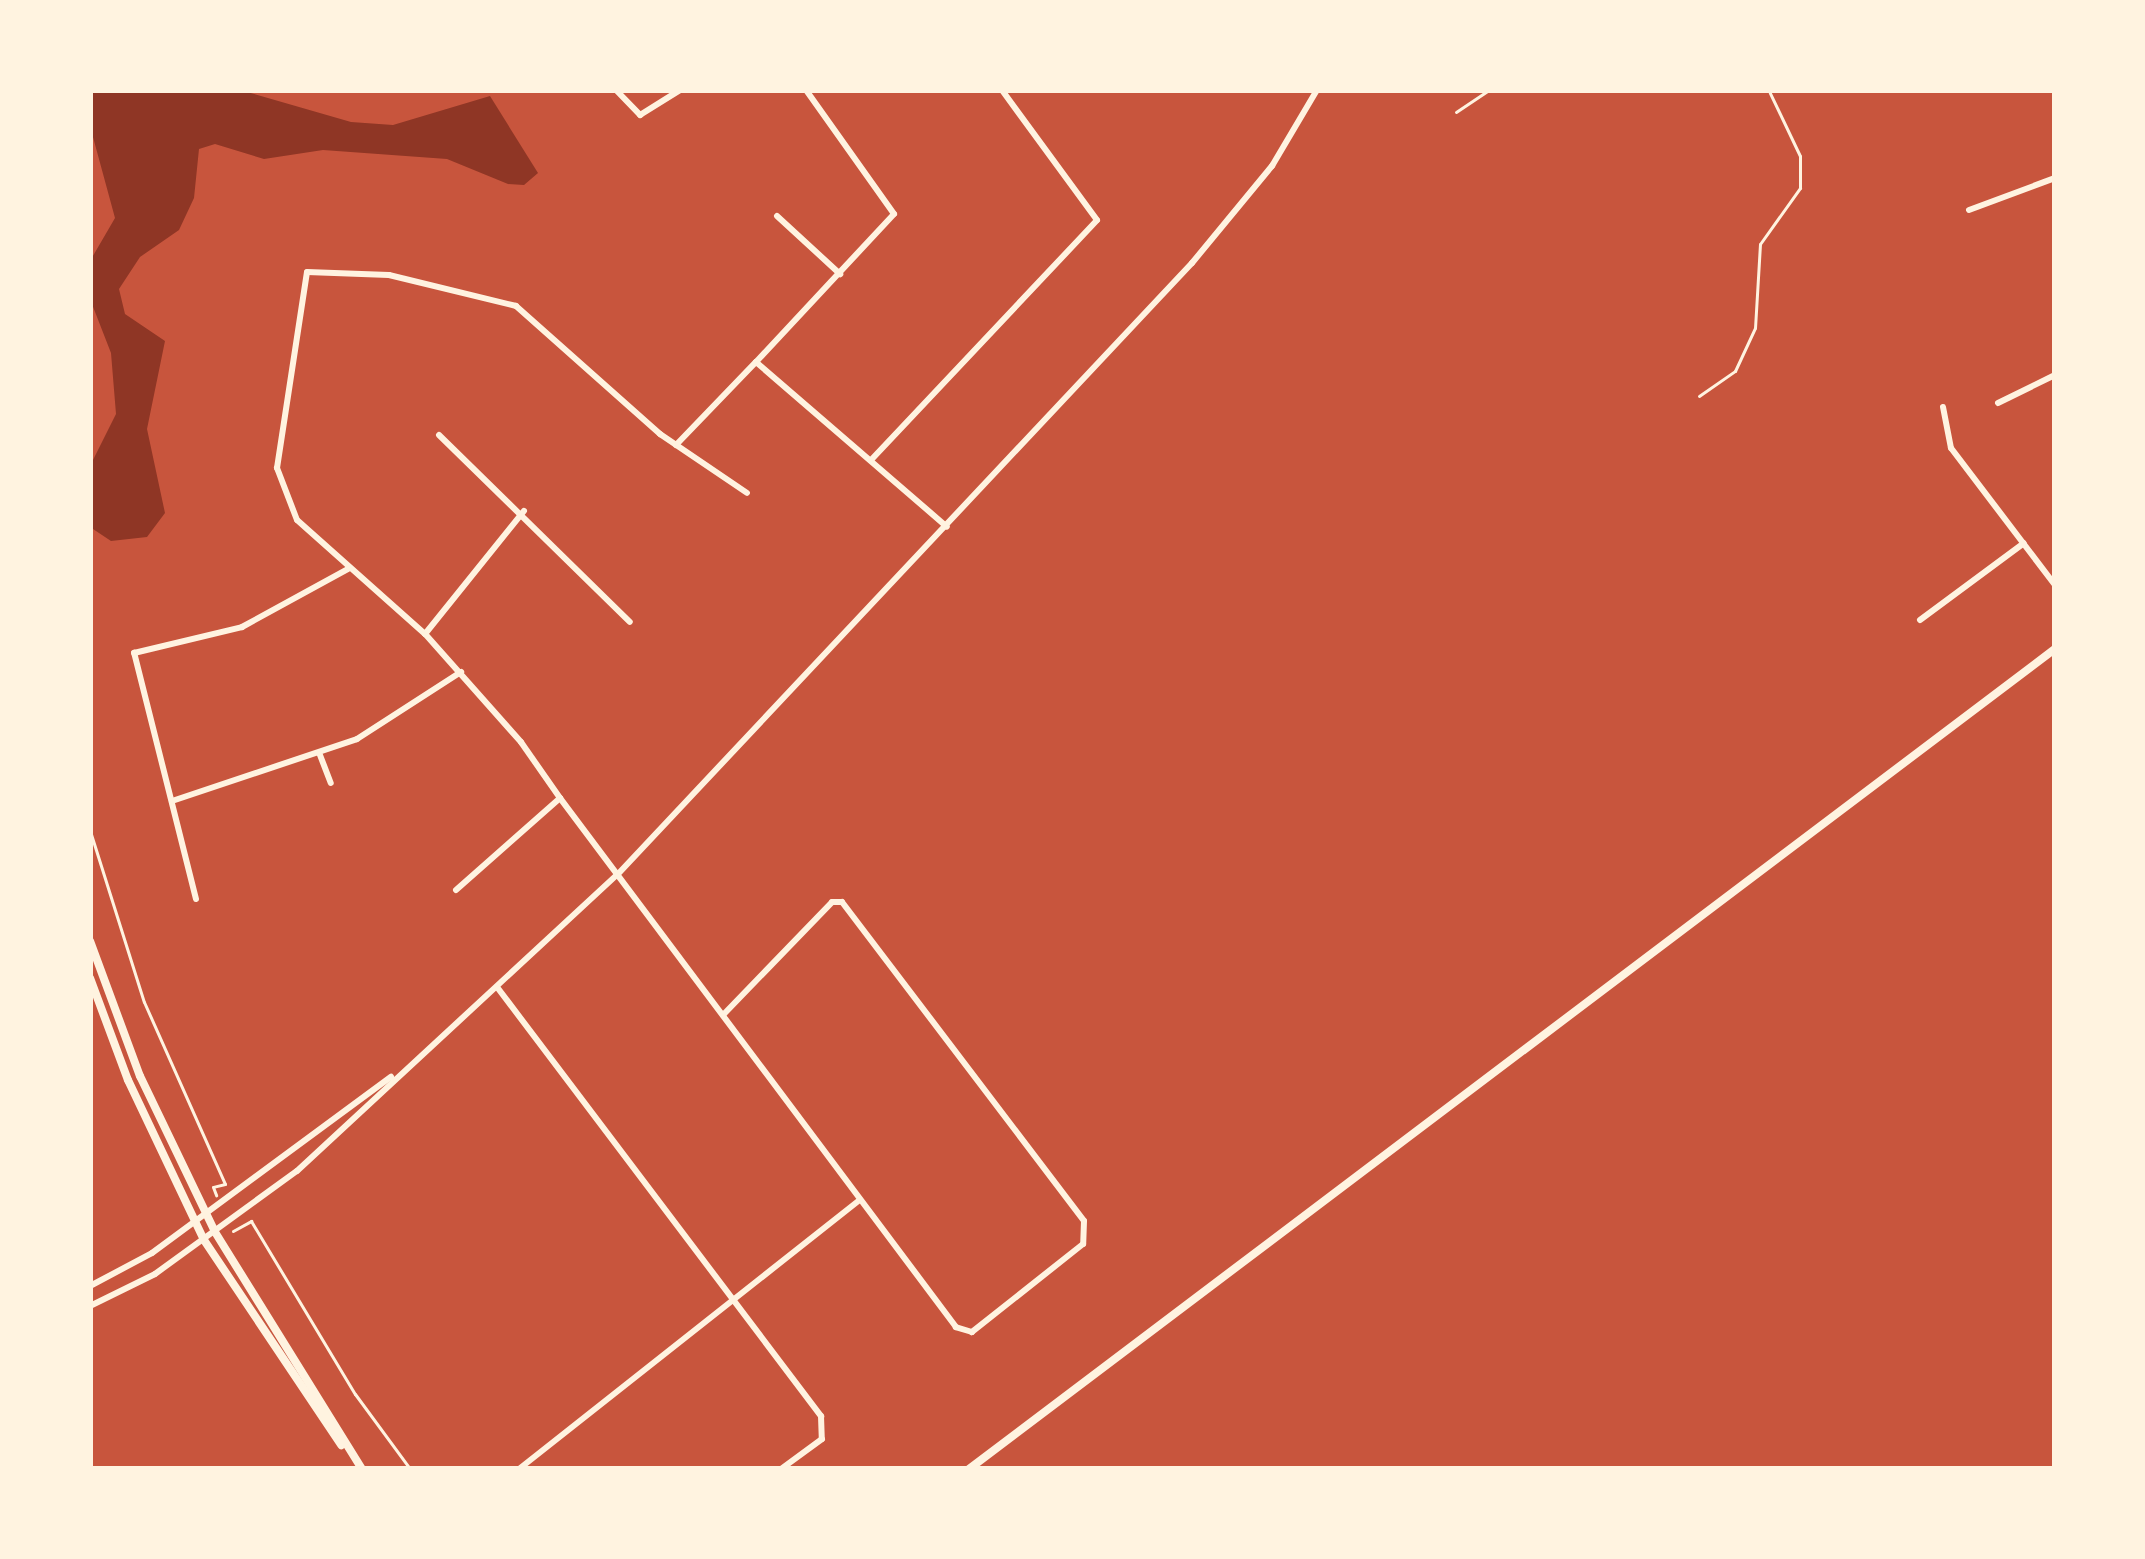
<!DOCTYPE html>
<style>
body{margin:0}
#map{position:relative;width:2145px;height:1559px;overflow:hidden;background:#c8553d;font-family:"Space Grotesk",sans-serif}
div>[style]{position:absolute}
.water>*{inset:0;background:#8f3625}
.path>*{height:3px;margin:-1.5px;padding:0 1.5px;transform-origin:1.5px;border-radius:1.5px;background:#fff3e0}
.minor>*{height:6px;margin:-3px;padding:0 3px;transform-origin:3px;border-radius:3px;background:#fff3e0}
.tertiary>*{height:6px;margin:-3px;padding:0 3px;transform-origin:3px;border-radius:3px;background:#fff3e0}
.secondary>*{height:8px;margin:-4px;padding:0 4px;transform-origin:4px;border-radius:4px;background:#fff3e0}
span{translate:-50% -50%;white-space:nowrap;text-align:center;line-height:1.15;-webkit-text-stroke:12px #fff3e0;paint-order:stroke}
.frame{position:absolute;inset:0;border:93px solid #fff3e0;pointer-events:none}
</style>
<div id="map">
<div class="water">
<i style="clip-path:polygon(90px 90px,240px 90px,351px 122px,393px 125px,490px 96px,538px 173px,524px 185px,508px 184px,447px 159px,323px 150px,264px 159px,215px 144px,199px 149px,194px 198px,179px 230px,140px 257px,119px 289px,125px 314px,165px 341px,147px 429px,165px 513px,147px 537px,111px 541px,90px 527px,90px 466px,116px 414px,111px 353px,90px 299px,90px 261px,115px 218px,90px 126px)"></i>
</div>
<div class="path">
<i style="left:1737px;top:90px;width:36px"></i>
<i style="left:1456px;top:112px;width:40px;rotate:-34deg"></i>
<i style="left:1699px;top:396px;width:44px;rotate:-34.8deg"></i>
<i style="left:1735px;top:371px;width:47px;rotate:-65.1deg"></i>
<i style="left:1755px;top:328px;width:84px;rotate:-86.6deg"></i>
<i style="left:1760px;top:244px;width:69px;rotate:-54.5deg"></i>
<i style="left:1800px;top:188px;width:32px;rotate:-90deg"></i>
<i style="left:1800px;top:156px;width:70px;rotate:-115.5deg"></i>
<i style="left:90px;top:831px;width:179px;rotate:72.5deg"></i>
<i style="left:144px;top:1002px;width:199px;rotate:66deg"></i>
<i style="left:225px;top:1184px;width:12px;rotate:166deg"></i>
<i style="left:213px;top:1187px;width:9px;rotate:69deg"></i>
<i style="left:233px;top:1231px;width:21px;rotate:-29deg"></i>
<i style="left:251px;top:1221px;width:202px;rotate:59deg"></i>
<i style="left:355px;top:1394px;width:93px;rotate:53.7deg"></i>
</div>
<div class="minor">
<i style="left:616px;top:90px;width:35px;rotate:46deg"></i>
<i style="left:640px;top:115px;width:47px;rotate:-32deg"></i>
<i style="left:1194px;top:90px;width:11px"></i>
<i style="left:1969px;top:210px;width:92px;rotate:-20.4deg"></i>
<i style="left:777px;top:216px;width:86px;rotate:42.6deg"></i>
<i style="left:1998px;top:403px;width:64px;rotate:-26.2deg"></i>
<i style="left:1943px;top:407px;width:42px;rotate:79deg"></i>
<i style="left:1951px;top:448px;width:172px;rotate:52.8deg"></i>
<i style="left:439px;top:435px;width:267px;rotate:44.4deg"></i>
<i style="left:676px;top:445px;width:115px;rotate:-46.1deg"></i>
<i style="left:872px;top:459px;width:328px;rotate:-46.7deg"></i>
<i style="left:1097px;top:220px;width:161px;rotate:-126.2deg"></i>
<i style="left:1920px;top:620px;width:129px;rotate:-36.5deg"></i>
<i style="left:425px;top:634px;width:158px;rotate:-51.2deg"></i>
<i style="left:320px;top:755px;width:30px;rotate:69deg"></i>
<i style="left:172px;top:801px;width:195px;rotate:-18.5deg"></i>
<i style="left:357px;top:739px;width:124px;rotate:-32.8deg"></i>
<i style="left:456px;top:890px;width:139px;rotate:-41.5deg"></i>
<i style="left:196px;top:899px;width:254px;rotate:-104.1deg"></i>
<i style="left:134px;top:653px;width:111px;rotate:-13.5deg"></i>
<i style="left:242px;top:627px;width:121px;rotate:-28.7deg"></i>
<i style="left:497px;top:987px;width:538px;rotate:52.94deg"></i>
<i style="left:821px;top:1416px;width:23px;rotate:88deg"></i>
<i style="left:822px;top:1439px;width:51px;rotate:143.8deg"></i>
<i style="left:723px;top:1015px;width:157px;rotate:-46deg"></i>
<i style="left:832px;top:902px;width:10px"></i>
<i style="left:842px;top:902px;width:400px;rotate:52.8deg"></i>
<i style="left:1084px;top:1221px;width:23px;rotate:92deg"></i>
<i style="left:1083px;top:1244px;width:142px;rotate:141.6deg"></i>
<i style="left:972px;top:1332px;width:17px;rotate:-163deg"></i>
<i style="left:956px;top:1327px;width:661px;rotate:-126.82deg"></i>
<i style="left:560px;top:798px;width:68px;rotate:-124.9deg"></i>
<i style="left:521px;top:742px;width:144px;rotate:-131.6deg"></i>
<i style="left:425px;top:634px;width:171px;rotate:-138.3deg"></i>
<i style="left:297px;top:520px;width:56px;rotate:-111deg"></i>
<i style="left:277px;top:468px;width:198px;rotate:-81.3deg"></i>
<i style="left:307px;top:272px;width:82px;rotate:2.1deg"></i>
<i style="left:389px;top:275px;width:131px;rotate:13.7deg"></i>
<i style="left:516px;top:306px;width:193px;rotate:41.6deg"></i>
<i style="left:660px;top:434px;width:105px;rotate:34.1deg"></i>
<i style="left:519px;top:1469px;width:434px;rotate:-38.3deg"></i>
</div>
<div class="tertiary">
<i style="left:806px;top:90px;width:152px;rotate:54.6deg"></i>
<i style="left:894px;top:214px;width:202px;rotate:133deg"></i>
<i style="left:756px;top:362px;width:252px;rotate:40.8deg"></i>
<i style="left:90px;top:1286px;width:70px;rotate:-28deg"></i>
<i style="left:152px;top:1253px;width:297px;rotate:-36.4deg"></i>
<i style="left:90px;top:1306px;width:72px;rotate:-26.2deg"></i>
<i style="left:155px;top:1274px;width:175px;rotate:-36deg"></i>
<i style="left:297px;top:1171px;width:437px;rotate:-42.8deg"></i>
<i style="left:618px;top:874px;width:838px;rotate:-46.79deg"></i>
<i style="left:1192px;top:263px;width:126px;rotate:-50.5deg"></i>
<i style="left:1272px;top:166px;width:88px;rotate:-59.4deg"></i>
</div>
<div class="secondary">
<i style="left:90px;top:941px;width:144px;rotate:69.7deg"></i>
<i style="left:140px;top:1076px;width:173px;rotate:64.3deg"></i>
<i style="left:215px;top:1232px;width:279px;rotate:58.2deg"></i>
<i style="left:90px;top:978px;width:109px;rotate:69.6deg"></i>
<i style="left:128px;top:1080px;width:177px;rotate:64.6deg"></i>
<i style="left:204px;top:1240px;width:247px;rotate:56.2deg"></i>
<i style="left:969px;top:1469px;width:1361px;rotate:-37.06deg"></i>
</div>
<div class="frame"></div>
</div>
